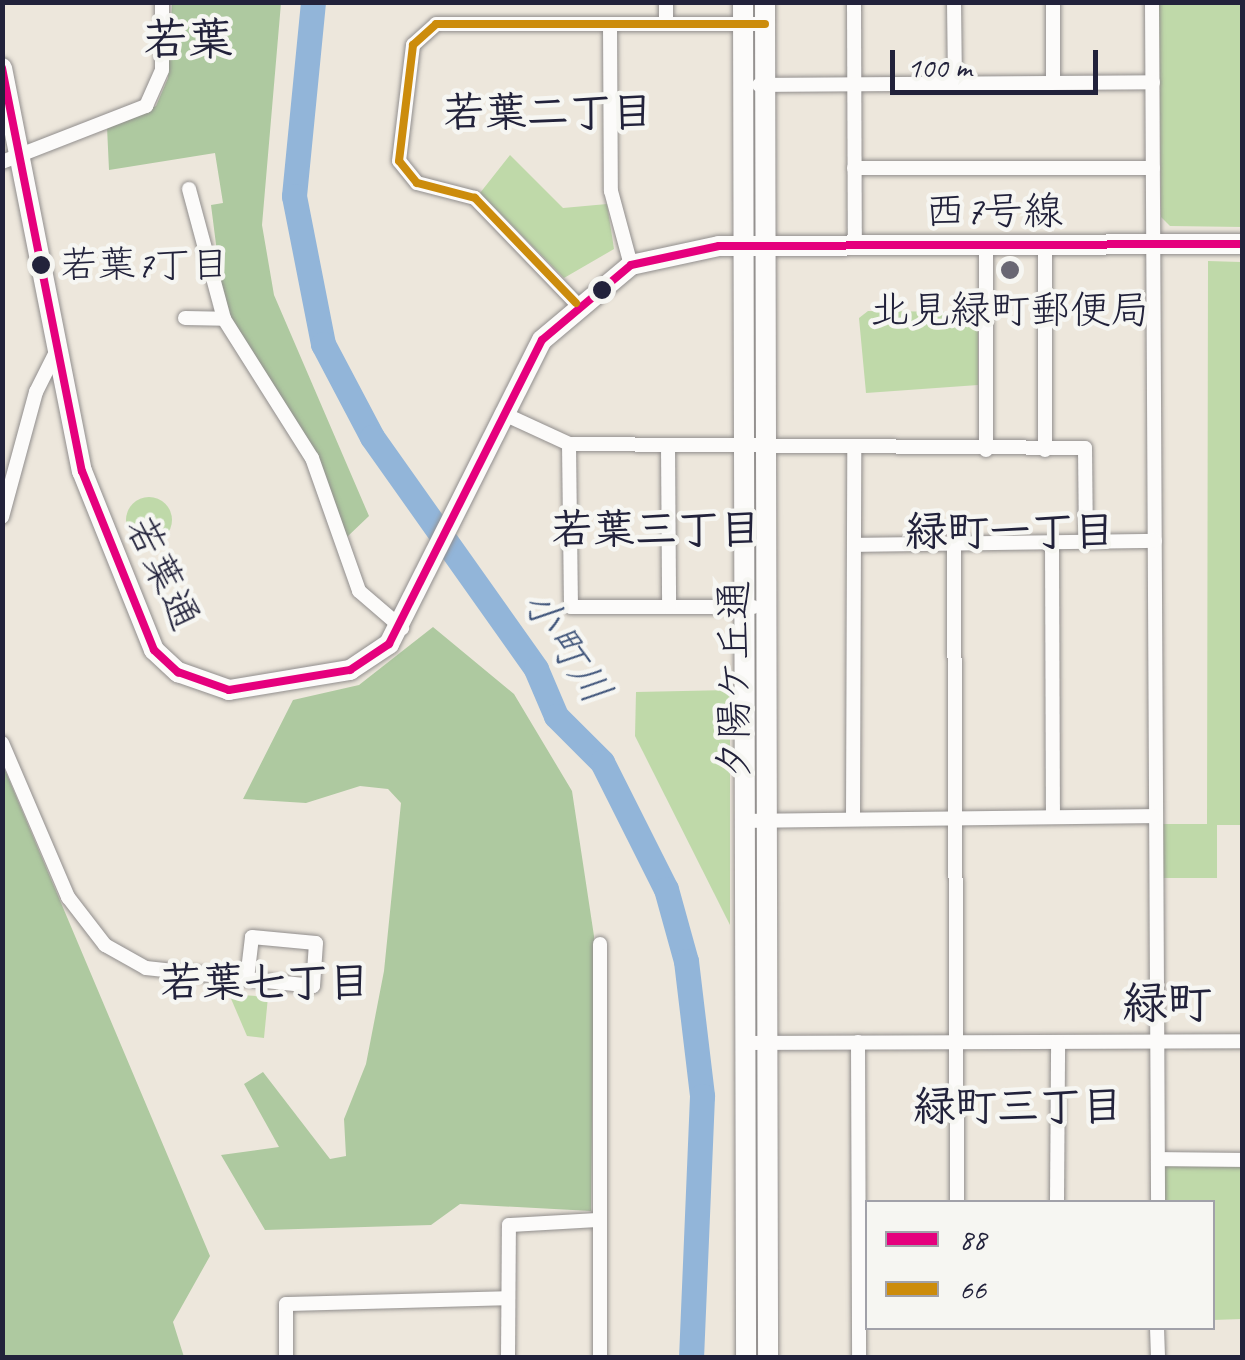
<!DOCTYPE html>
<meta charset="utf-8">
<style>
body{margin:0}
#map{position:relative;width:1245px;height:1360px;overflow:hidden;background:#ede7dc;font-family:Caveat,"Klee One",sans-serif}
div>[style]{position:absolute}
.green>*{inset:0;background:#bfd9a9}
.round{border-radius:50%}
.forest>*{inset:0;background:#aec9a0}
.river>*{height:25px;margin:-12.5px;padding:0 12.5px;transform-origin:12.5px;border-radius:12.5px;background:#92b5d9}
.roads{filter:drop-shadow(0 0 2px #918e8d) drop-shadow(0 0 2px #918e8d)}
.street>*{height:14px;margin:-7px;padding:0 7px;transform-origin:7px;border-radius:7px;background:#fcfbfa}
.secondary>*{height:20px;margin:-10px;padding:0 10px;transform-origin:10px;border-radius:10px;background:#fcfbfa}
.bus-1>*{height:8px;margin:-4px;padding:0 4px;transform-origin:4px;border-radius:4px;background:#e5007d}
.bus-2>*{height:8px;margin:-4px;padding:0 4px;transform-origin:4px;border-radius:4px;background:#cc8c0c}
.dots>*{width:28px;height:28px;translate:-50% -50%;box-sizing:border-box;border:5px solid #f6f6f2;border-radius:50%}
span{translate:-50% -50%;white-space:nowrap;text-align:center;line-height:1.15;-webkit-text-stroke:9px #f6f6f2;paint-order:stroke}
.bus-label{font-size:38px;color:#22223b}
.left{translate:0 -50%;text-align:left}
.street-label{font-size:40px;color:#22223b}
.poi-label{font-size:40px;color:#22223b}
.neighbourhood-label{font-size:42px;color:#22223b;font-weight:700}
.water-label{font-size:42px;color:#3f547a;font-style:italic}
.quarter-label{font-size:45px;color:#22223b;font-weight:700}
.frame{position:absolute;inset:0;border:5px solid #22223b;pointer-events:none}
.legend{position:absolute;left:865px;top:1200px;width:350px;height:130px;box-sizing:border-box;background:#f6f6f2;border:2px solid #a1a1a9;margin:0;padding:12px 18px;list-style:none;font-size:30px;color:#22223b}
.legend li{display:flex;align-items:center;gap:20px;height:50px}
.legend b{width:50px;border:2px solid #a1a1a9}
.scale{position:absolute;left:890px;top:50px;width:208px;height:45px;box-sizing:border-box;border:5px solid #22223b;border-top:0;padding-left:12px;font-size:30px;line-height:35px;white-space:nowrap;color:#22223b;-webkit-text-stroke:8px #f6f6f2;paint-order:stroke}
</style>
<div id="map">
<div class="green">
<i style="clip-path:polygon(1159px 3px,1242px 3px,1242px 227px,1170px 226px,1161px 217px)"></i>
<i style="clip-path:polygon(510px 155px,563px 208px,607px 204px,614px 249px,564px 278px,480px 193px)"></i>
<i style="clip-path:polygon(1208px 261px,1241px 262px,1242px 825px,1217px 825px,1217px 878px,1163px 878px,1163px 824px,1207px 824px)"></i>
<i style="clip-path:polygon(868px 311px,969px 312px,978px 323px,978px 385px,866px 393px,859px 318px)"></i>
<i class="round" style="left:126px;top:497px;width:46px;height:46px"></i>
<i style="clip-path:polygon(730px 690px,730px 925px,635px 736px,636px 692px)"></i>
<i style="clip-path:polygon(229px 994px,268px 997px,264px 1038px,247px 1036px)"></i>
<i style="clip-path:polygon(1164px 1166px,1242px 1167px,1242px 1319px,1213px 1320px,1212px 1202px,1164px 1202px)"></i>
</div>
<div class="forest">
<i style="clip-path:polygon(172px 3px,281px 3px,262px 225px,274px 295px,369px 516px,347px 537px,225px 315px,211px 205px,223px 203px,215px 153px,109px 170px,107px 127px,156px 106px,168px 78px)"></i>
<i style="clip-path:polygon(433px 627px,514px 694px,572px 791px,594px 936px,591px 1211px,460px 1204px,431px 1225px,265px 1230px,221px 1155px,279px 1147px,244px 1084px,263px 1072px,330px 1159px,346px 1156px,344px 1119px,366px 1064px,384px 971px,401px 803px,388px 789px,360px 786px,306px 803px,243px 799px,293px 700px,359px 685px)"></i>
<i style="clip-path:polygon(2px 763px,210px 1256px,173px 1322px,184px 1357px,3px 1357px)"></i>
</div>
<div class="river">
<i style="left:313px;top:2px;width:195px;rotate:95.6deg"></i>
<i style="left:294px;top:196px;width:151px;rotate:78.9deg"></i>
<i style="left:323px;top:344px;width:105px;rotate:62.2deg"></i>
<i style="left:372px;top:437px;width:284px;rotate:54.7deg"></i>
<i style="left:536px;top:669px;width:51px;rotate:66.9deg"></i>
<i style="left:556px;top:716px;width:65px;rotate:45deg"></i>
<i style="left:602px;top:762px;width:142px;rotate:63.3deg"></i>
<i style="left:666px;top:889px;width:75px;rotate:74.5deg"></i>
<i style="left:686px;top:961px;width:136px;rotate:83.2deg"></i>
<i style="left:702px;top:1096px;width:262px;rotate:92.4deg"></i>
</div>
<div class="roads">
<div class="street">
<i style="left:854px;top:2px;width:243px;rotate:89.8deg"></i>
<i style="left:954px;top:2px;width:82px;rotate:89.3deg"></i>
<i style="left:1053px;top:2px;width:81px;rotate:90deg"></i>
<i style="left:1152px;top:2px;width:1200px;rotate:89.71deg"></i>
<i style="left:666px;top:24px;width:22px;rotate:-90deg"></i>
<i style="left:610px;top:25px;width:166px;rotate:89.7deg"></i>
<i style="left:611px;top:191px;width:77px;rotate:74.9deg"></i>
<i style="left:759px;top:85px;width:394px;rotate:-0.4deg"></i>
<i style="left:2px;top:162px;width:155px;rotate:-21.3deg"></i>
<i style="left:146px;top:106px;width:39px;rotate:-66deg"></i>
<i style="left:162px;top:70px;width:68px;rotate:-90deg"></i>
<i style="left:854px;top:168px;width:299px"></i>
<i style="left:189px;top:189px;width:135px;rotate:74.9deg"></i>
<i style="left:224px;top:319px;width:165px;rotate:57.7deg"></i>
<i style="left:312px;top:458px;width:141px;rotate:70.5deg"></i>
<i style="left:359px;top:591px;width:57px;rotate:40.7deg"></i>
<i style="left:576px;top:303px;width:146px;rotate:-133.9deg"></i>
<i style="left:475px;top:198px;width:60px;rotate:-165.5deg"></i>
<i style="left:417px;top:183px;width:28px;rotate:-129deg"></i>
<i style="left:399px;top:161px;width:117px;rotate:-83.1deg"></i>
<i style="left:413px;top:45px;width:31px;rotate:-42deg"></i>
<i style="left:436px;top:24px;width:329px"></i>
<i style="left:185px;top:318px;width:39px;rotate:1deg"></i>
<i style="left:502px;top:413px;width:74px;rotate:24.8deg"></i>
<i style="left:569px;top:444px;width:516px;rotate:0.44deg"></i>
<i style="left:1085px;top:448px;width:94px;rotate:89.4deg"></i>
<i style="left:569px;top:444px;width:163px;rotate:89.3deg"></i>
<i style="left:571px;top:607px;width:182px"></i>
<i style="left:668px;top:445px;width:162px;rotate:89.6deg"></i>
<i style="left:986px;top:450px;width:203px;rotate:-90deg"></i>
<i style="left:1045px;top:450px;width:203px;rotate:-90deg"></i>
<i style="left:2px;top:517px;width:130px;rotate:-74.8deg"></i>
<i style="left:36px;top:392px;width:49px;rotate:-63.4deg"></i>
<i style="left:1052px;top:543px;width:273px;rotate:89.8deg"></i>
<i style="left:954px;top:544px;width:658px;rotate:89.74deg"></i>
<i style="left:854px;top:545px;width:301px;rotate:-0.8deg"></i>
<i style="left:2px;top:743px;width:168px;rotate:66.8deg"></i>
<i style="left:68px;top:897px;width:61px;rotate:52.4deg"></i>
<i style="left:105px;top:945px;width:47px;rotate:29.3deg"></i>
<i style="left:146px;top:968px;width:102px;rotate:6.2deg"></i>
<i style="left:853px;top:819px;width:368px;rotate:-89.8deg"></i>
<i style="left:746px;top:821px;width:408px;rotate:-0.7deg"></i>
<i style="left:252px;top:937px;width:64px;rotate:5.4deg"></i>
<i style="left:316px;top:943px;width:43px;rotate:94deg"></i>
<i style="left:313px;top:986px;width:66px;rotate:-173.9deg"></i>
<i style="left:247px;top:979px;width:42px;rotate:-83.2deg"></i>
<i style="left:858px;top:1042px;width:316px;rotate:89.8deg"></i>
<i style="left:747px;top:1043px;width:495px;rotate:-0.2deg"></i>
<i style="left:1158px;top:1159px;width:84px;rotate:0.7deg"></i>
<i style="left:1057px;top:1202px;width:160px;rotate:-89.6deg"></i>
<i style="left:1157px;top:1328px;width:30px;rotate:88deg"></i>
<i style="left:286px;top:1358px;width:54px;rotate:-90deg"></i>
<i style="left:286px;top:1304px;width:222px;rotate:-1.5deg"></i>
<i style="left:508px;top:1358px;width:133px;rotate:-89.6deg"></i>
<i style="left:509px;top:1225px;width:90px;rotate:-3.2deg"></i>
<i style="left:600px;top:1358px;width:414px;rotate:-90deg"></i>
</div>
<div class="secondary">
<i style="left:743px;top:2px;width:1356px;rotate:89.87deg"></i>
<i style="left:765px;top:2px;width:1356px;rotate:89.87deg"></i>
<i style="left:2px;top:68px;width:411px;rotate:78.8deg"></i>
<i style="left:82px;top:471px;width:193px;rotate:68.1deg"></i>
<i style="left:154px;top:650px;width:33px;rotate:43deg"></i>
<i style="left:178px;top:672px;width:54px;rotate:19.4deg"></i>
<i style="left:229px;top:690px;width:123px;rotate:-9.4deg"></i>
<i style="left:350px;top:670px;width:47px;rotate:-33.7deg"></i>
<i style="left:389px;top:644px;width:340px;rotate:-63.3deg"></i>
<i style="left:542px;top:340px;width:116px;rotate:-40.1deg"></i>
<i style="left:631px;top:265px;width:90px;rotate:-12.2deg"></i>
<i style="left:719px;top:246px;width:523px;rotate:-0.22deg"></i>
</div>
</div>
<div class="bus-1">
<i style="left:2px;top:68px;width:411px;rotate:78.8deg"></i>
<i style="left:82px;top:471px;width:193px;rotate:68.1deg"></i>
<i style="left:154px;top:650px;width:33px;rotate:43deg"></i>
<i style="left:178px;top:672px;width:54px;rotate:19.4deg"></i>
<i style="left:229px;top:690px;width:123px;rotate:-9.4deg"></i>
<i style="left:350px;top:670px;width:47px;rotate:-33.7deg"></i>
<i style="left:389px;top:644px;width:340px;rotate:-63.3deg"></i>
<i style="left:542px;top:340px;width:116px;rotate:-40.1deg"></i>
<i style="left:631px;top:265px;width:90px;rotate:-12.2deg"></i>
<i style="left:719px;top:246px;width:523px;rotate:-0.22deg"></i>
</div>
<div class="bus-2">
<i style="left:576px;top:303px;width:146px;rotate:-133.9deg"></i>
<i style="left:475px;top:198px;width:60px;rotate:-165.5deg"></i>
<i style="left:417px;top:183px;width:28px;rotate:-129deg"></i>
<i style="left:399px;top:161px;width:117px;rotate:-83.1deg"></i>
<i style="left:413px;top:45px;width:31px;rotate:-42deg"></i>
<i style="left:436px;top:24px;width:329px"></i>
</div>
<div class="dots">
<i style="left:41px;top:265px;background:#22223b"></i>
<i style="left:1010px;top:270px;background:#696773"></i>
<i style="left:602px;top:290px;background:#22223b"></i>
</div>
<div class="bus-label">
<span class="left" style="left:60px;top:265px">若葉7丁目</span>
</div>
<div class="street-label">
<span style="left:994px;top:211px">西7号線</span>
<span style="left:163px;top:573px;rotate:65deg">若葉通</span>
<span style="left:734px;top:680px;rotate:-90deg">夕陽ケ丘通</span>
</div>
<div class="poi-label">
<span style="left:1010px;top:310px">北見緑町郵便局</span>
</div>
<div class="neighbourhood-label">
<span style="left:548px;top:113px">若葉二丁目</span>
<span style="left:656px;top:530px">若葉三丁目</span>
<span style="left:1010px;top:532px">緑町一丁目</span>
<span style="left:265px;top:983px">若葉七丁目</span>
<span style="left:1018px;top:1107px">緑町三丁目</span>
</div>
<div class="water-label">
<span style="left:566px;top:647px;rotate:57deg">小町川</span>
</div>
<div class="quarter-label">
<span style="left:188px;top:40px">若葉</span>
<span style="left:1167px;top:1004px">緑町</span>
</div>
<div class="frame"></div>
<ul class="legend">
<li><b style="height:12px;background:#e5007d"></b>88</li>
<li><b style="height:12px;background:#cc8c0c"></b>66</li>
</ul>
<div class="scale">100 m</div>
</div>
